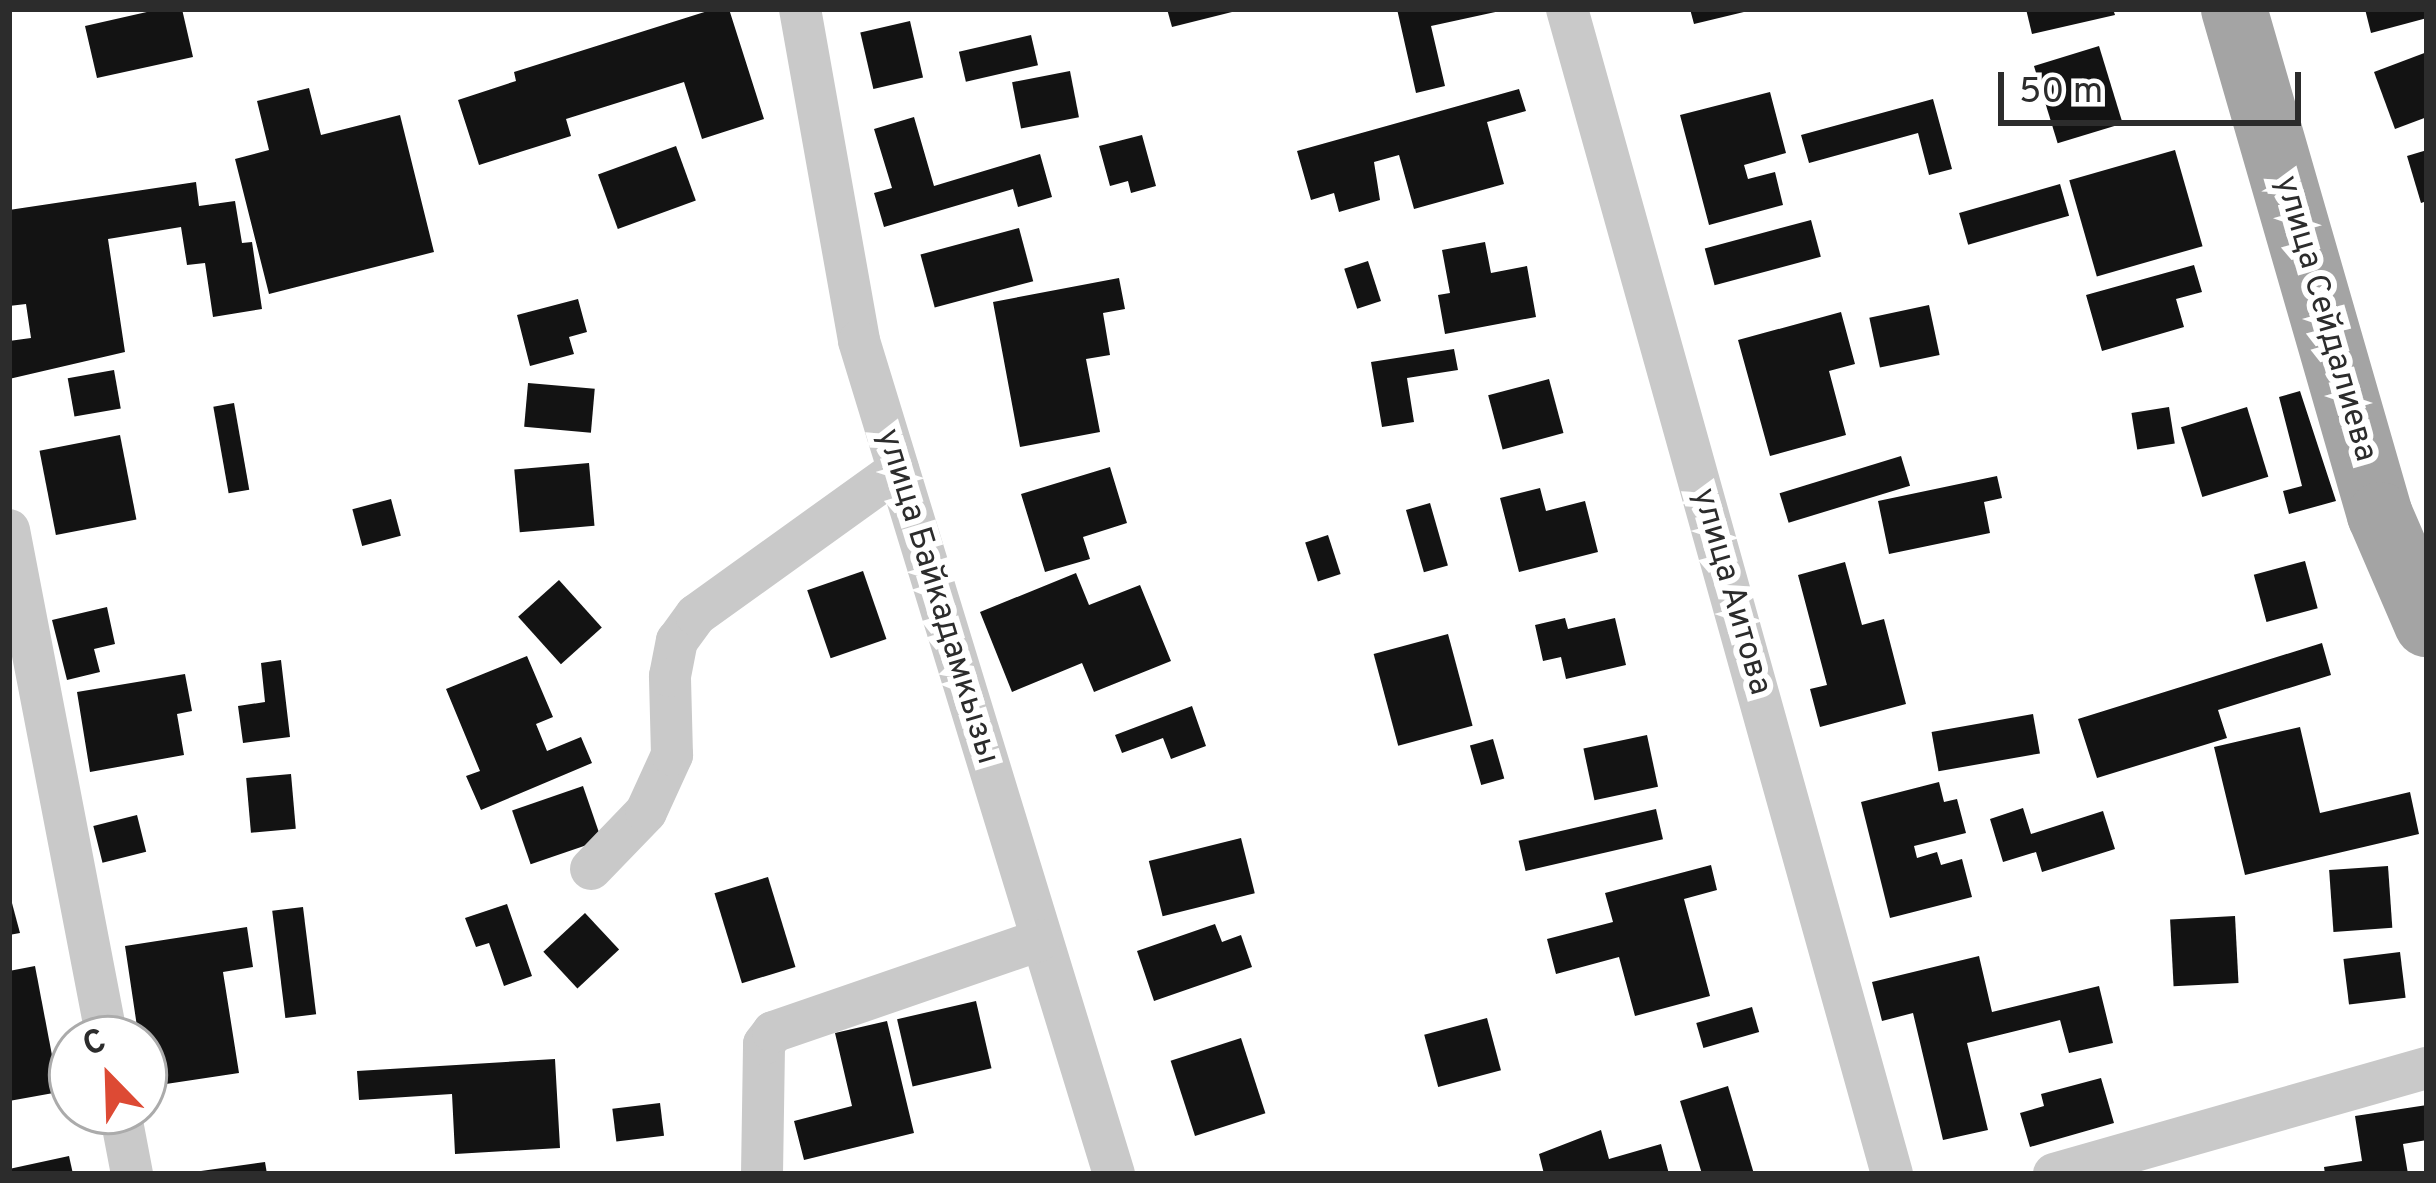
<!DOCTYPE html>
<meta charset="utf-8">
<style>
body{margin:0}
#map{position:relative;width:2436px;height:1183px;overflow:hidden;background:#fff;font-family:Overpass,sans-serif}
div>[style]{position:absolute}
.building>*{inset:0;background:#131313;transform-origin:0 0}
.minor>*{height:42px;margin:-21px;padding:0 21px;transform-origin:21px;border-radius:21px;background:#c9c9c9}
.primary>*{height:66px;margin:-33px;padding:0 33px;transform-origin:33px;border-radius:33px;background:#a4a4a4}
span{translate:-50% -50%;white-space:nowrap;text-align:center;line-height:1.15;-webkit-text-stroke:12px #fff;paint-order:stroke}
.street-label{font-size:33px;color:#2c2c2c}
.frame{position:absolute;inset:0;border:12px solid #2c2c2c;pointer-events:none}
.north{position:absolute;left:48px;top:1015px;width:120px;height:120px;box-sizing:border-box;background:#fff;border:3px solid #ababab;border-radius:50%;rotate:337deg;font-size:33px;font-weight:700;line-height:48px;text-align:center;color:#2c2c2c}
.north::after{content:'';display:block;margin:auto;width:42px;height:54px;background:#dd4a34;clip-path:polygon(50% 0,100% 100%,50% 72%,0 100%)}
.scale{position:absolute;left:1998px;top:72px;width:303px;height:54px;box-sizing:border-box;border:6px solid #2c2c2c;border-top:0;padding-left:15px;font-size:36px;line-height:42px;white-space:nowrap;color:#2c2c2c;-webkit-text-stroke:9px #fff;paint-order:stroke}
</style>
<div id="map">
<div class="building">
<i style="clip-path:polygon(160px 9px,182px 9px,193px 57px,97px 78px,85px 26px)"></i>
<i style="clip-path:polygon(714px 9px,729px 9px,764px 119px,702px 139px,684px 82px,566px 119px,571px 136px,479px 165px,458px 100px,516px 81px,514px 72px)"></i>
<i style="clip-path:polygon(1167px 9px,1236px 9px,1236px 11px,1172px 27px)"></i>
<i style="clip-path:polygon(1397px 9px,1500px 9px,1500px 11px,1431px 26px,1445px 86px,1416px 93px)"></i>
<i style="clip-path:polygon(1690px 9px,1748px 9px,1748px 11px,1694px 24px)"></i>
<i style="clip-path:polygon(2026px 9px,2113px 9px,2115px 15px,2032px 34px)"></i>
<i style="clip-path:polygon(2365px 9px,2427px 9px,2427px 18px,2371px 33px)"></i>
<i style="left:910px;top:21px;width:58px;height:51px;rotate:77deg"></i>
<i style="left:1031px;top:35px;width:31px;height:74px;rotate:77deg"></i>
<i style="left:2099px;top:46px;width:81px;height:68px;rotate:73deg"></i>
<i style="clip-path:polygon(2427px 52px,2427px 117px,2395px 129px,2374px 72px)"></i>
<i style="left:1070px;top:71px;width:47px;height:59px;rotate:79deg"></i>
<i style="clip-path:polygon(309px 88px,321px 135px,400px 115px,434px 252px,269px 294px,235px 159px,269px 150px,257px 101px)"></i>
<i style="clip-path:polygon(1519px 89px,1526px 111px,1487px 122px,1504px 184px,1414px 209px,1399px 155px,1374px 162px,1380px 200px,1339px 212px,1334px 193px,1311px 200px,1297px 151px)"></i>
<i style="clip-path:polygon(1770px 92px,1786px 153px,1744px 165px,1748px 179px,1775px 172px,1783px 205px,1709px 225px,1680px 115px)"></i>
<i style="clip-path:polygon(1933px 99px,1952px 169px,1929px 175px,1918px 133px,1809px 163px,1801px 135px)"></i>
<i style="clip-path:polygon(914px 117px,934px 186px,1040px 154px,1052px 197px,1018px 207px,1013px 189px,884px 227px,874px 193px,892px 188px,874px 129px)"></i>
<i style="clip-path:polygon(1142px 135px,1156px 186px,1131px 193px,1128px 181px,1110px 186px,1099px 146px)"></i>
<i style="left:676px;top:146px;width:58px;height:83px;rotate:70deg"></i>
<i style="left:2175px;top:150px;width:100px;height:110px;rotate:74deg"></i>
<i style="clip-path:polygon(2427px 150px,2427px 201px,2421px 203px,2407px 156px)"></i>
<i style="clip-path:polygon(196px 182px,199px 206px,235px 201px,242px 243px,252px 242px,262px 309px,213px 317px,205px 263px,187px 265px,181px 227px,108px 239px,125px 352px,9px 379px,9px 341px,31px 338px,26px 304px,9px 306px,9px 210px)"></i>
<i style="left:2060px;top:184px;width:33px;height:105px;rotate:74deg"></i>
<i style="left:1811px;top:220px;width:38px;height:110px;rotate:75deg"></i>
<i style="left:1019px;top:228px;width:55px;height:102px;rotate:75deg"></i>
<i style="clip-path:polygon(1485px 242px,1491px 273px,1527px 266px,1536px 317px,1445px 334px,1438px 295px,1450px 293px,1442px 250px)"></i>
<i style="left:1368px;top:261px;width:42px;height:25px;rotate:72deg"></i>
<i style="clip-path:polygon(2194px 265px,2202px 292px,2176px 299px,2184px 327px,2102px 351px,2086px 295px)"></i>
<i style="clip-path:polygon(1119px 278px,1125px 309px,1103px 313px,1110px 355px,1086px 359px,1100px 432px,1020px 447px,993px 302px)"></i>
<i style="clip-path:polygon(578px 299px,587px 332px,569px 337px,574px 354px,530px 366px,517px 315px)"></i>
<i style="left:1929px;top:305px;width:51px;height:61px;rotate:78deg"></i>
<i style="clip-path:polygon(1841px 312px,1855px 364px,1829px 371px,1846px 435px,1770px 456px,1738px 340px)"></i>
<i style="clip-path:polygon(1454px 349px,1458px 370px,1407px 378px,1414px 422px,1382px 427px,1371px 362px)"></i>
<i style="left:114px;top:370px;width:39px;height:47px;rotate:80deg"></i>
<i style="left:1549px;top:379px;width:56px;height:63px;rotate:75deg"></i>
<i style="left:528px;top:383px;width:67px;height:44px;rotate:5deg"></i>
<i style="clip-path:polygon(2300px 391px,2336px 501px,2289px 514px,2283px 491px,2302px 486px,2279px 397px)"></i>
<i style="left:234px;top:403px;width:88px;height:21px;rotate:80deg"></i>
<i style="left:2169px;top:407px;width:37px;height:38px;rotate:81deg"></i>
<i style="left:2247px;top:407px;width:73px;height:69px;rotate:73deg"></i>
<i style="left:120px;top:435px;width:86px;height:82px;rotate:79deg"></i>
<i style="left:1901px;top:456px;width:31px;height:127px;rotate:73deg"></i>
<i style="left:589px;top:463px;width:63px;height:75px;rotate:85deg"></i>
<i style="clip-path:polygon(1110px 467px,1127px 523px,1083px 537px,1090px 559px,1045px 572px,1021px 494px)"></i>
<i style="clip-path:polygon(1997px 476px,2002px 498px,1984px 502px,1990px 533px,1889px 554px,1878px 501px)"></i>
<i style="clip-path:polygon(1540px 488px,1546px 511px,1585px 501px,1598px 552px,1519px 572px,1500px 498px)"></i>
<i style="left:391px;top:499px;width:38px;height:40px;rotate:75deg"></i>
<i style="left:1430px;top:503px;width:65px;height:25px;rotate:74deg"></i>
<i style="left:1328px;top:535px;width:41px;height:24px;rotate:72deg"></i>
<i style="left:2305px;top:561px;width:49px;height:53px;rotate:75deg"></i>
<i style="clip-path:polygon(1845px 562px,1862px 625px,1884px 619px,1906px 704px,1820px 727px,1810px 689px,1827px 685px,1798px 575px)"></i>
<i style="left:863px;top:571px;width:72px;height:59px;rotate:71deg"></i>
<i style="clip-path:polygon(1076px 573px,1089px 605px,1140px 585px,1171px 661px,1094px 692px,1082px 663px,1012px 692px,980px 612px)"></i>
<i style="left:559px;top:580px;width:64px;height:55px;rotate:48deg"></i>
<i style="clip-path:polygon(107px 607px,115px 644px,94px 649px,100px 672px,67px 680px,52px 620px)"></i>
<i style="clip-path:polygon(1565px 618px,1568px 629px,1615px 618px,1626px 665px,1566px 679px,1561px 657px,1543px 661px,1535px 625px)"></i>
<i style="left:1448px;top:634px;width:95px;height:77px;rotate:75deg"></i>
<i style="clip-path:polygon(2322px 643px,2331px 675px,2218px 710px,2227px 738px,2097px 778px,2078px 719px)"></i>
<i style="clip-path:polygon(527px 656px,553px 717px,536px 724px,547px 751px,581px 737px,592px 763px,481px 810px,466px 776px,480px 771px,446px 689px)"></i>
<i style="clip-path:polygon(281px 660px,290px 737px,243px 743px,238px 706px,265px 702px,261px 663px)"></i>
<i style="clip-path:polygon(185px 674px,192px 711px,177px 714px,184px 755px,90px 772px,77px 692px)"></i>
<i style="clip-path:polygon(1192px 706px,1206px 746px,1171px 759px,1163px 738px,1122px 753px,1115px 735px)"></i>
<i style="left:2033px;top:714px;width:40px;height:103px;rotate:80deg"></i>
<i style="clip-path:polygon(2300px 727px,2320px 813px,2410px 792px,2419px 834px,2245px 875px,2214px 747px)"></i>
<i style="left:1647px;top:735px;width:53px;height:65px;rotate:78deg"></i>
<i style="left:1493px;top:739px;width:41px;height:24px;rotate:74deg"></i>
<i style="left:291px;top:774px;width:55px;height:45px;rotate:85deg"></i>
<i style="clip-path:polygon(1939px 782px,1944px 802px,1957px 799px,1966px 833px,1914px 846px,1917px 858px,1937px 852px,1941px 865px,1962px 859px,1972px 897px,1890px 918px,1861px 802px)"></i>
<i style="left:583px;top:786px;width:57px;height:75px;rotate:71deg"></i>
<i style="clip-path:polygon(2023px 808px,2031px 834px,2103px 811px,2115px 849px,2042px 872px,2036px 852px,2003px 862px,1990px 819px)"></i>
<i style="left:1656px;top:809px;width:31px;height:141px;rotate:77deg"></i>
<i style="left:137px;top:815px;width:38px;height:45px;rotate:76deg"></i>
<i style="left:1241px;top:838px;width:57px;height:95px;rotate:76deg"></i>
<i style="clip-path:polygon(1711px 865px,1717px 890px,1684px 899px,1710px 996px,1635px 1016px,1619px 957px,1556px 974px,1547px 939px,1613px 922px,1605px 893px)"></i>
<i style="left:2388px;top:866px;width:62px;height:59px;rotate:86deg"></i>
<i style="left:768px;top:877px;width:94px;height:56px;rotate:73deg"></i>
<i style="clip-path:polygon(9px 892px,20px 933px,9px 935px)"></i>
<i style="clip-path:polygon(507px 904px,532px 976px,504px 986px,489px 943px,476px 947px,465px 918px)"></i>
<i style="left:303px;top:907px;width:108px;height:31px;rotate:83deg"></i>
<i style="left:585px;top:913px;width:50px;height:57px;rotate:47deg"></i>
<i style="left:2235px;top:916px;width:67px;height:65px;rotate:87deg"></i>
<i style="clip-path:polygon(1215px 924px,1222px 942px,1241px 935px,1252px 967px,1154px 1001px,1137px 951px)"></i>
<i style="clip-path:polygon(247px 927px,253px 967px,223px 972px,239px 1073px,146px 1087px,125px 946px)"></i>
<i style="left:2400px;top:952px;width:46px;height:57px;rotate:83deg"></i>
<i style="clip-path:polygon(1979px 956px,1992px 1012px,2099px 986px,2113px 1043px,2069px 1053px,2060px 1020px,1967px 1043px,1988px 1130px,1943px 1140px,1913px 1013px,1882px 1021px,1872px 982px)"></i>
<i style="clip-path:polygon(35px 966px,59px 1092px,9px 1101px,9px 971px)"></i>
<i style="left:976px;top:1001px;width:69px;height:81px;rotate:77deg"></i>
<i style="left:1752px;top:1007px;width:26px;height:58px;rotate:74deg"></i>
<i style="left:1487px;top:1018px;width:54px;height:65px;rotate:75deg"></i>
<i style="clip-path:polygon(887px 1021px,914px 1133px,804px 1160px,794px 1121px,852px 1106px,835px 1033px)"></i>
<i style="left:1241px;top:1038px;width:79px;height:74px;rotate:72deg"></i>
<i style="clip-path:polygon(555px 1059px,560px 1148px,455px 1154px,452px 1094px,359px 1100px,357px 1071px)"></i>
<i style="clip-path:polygon(2101px 1078px,2114px 1123px,2030px 1147px,2020px 1113px,2044px 1106px,2041px 1094px)"></i>
<i style="clip-path:polygon(1728px 1086px,1754px 1174px,1702px 1174px,1680px 1101px)"></i>
<i style="left:660px;top:1103px;width:33px;height:48px;rotate:83deg"></i>
<i style="clip-path:polygon(2427px 1105px,2427px 1140px,2403px 1144px,2408px 1174px,2325px 1174px,2324px 1167px,2362px 1161px,2355px 1116px)"></i>
<i style="clip-path:polygon(1601px 1130px,1609px 1159px,1661px 1144px,1669px 1174px,1544px 1174px,1539px 1154px)"></i>
<i style="clip-path:polygon(69px 1156px,73px 1174px,9px 1174px,9px 1169px)"></i>
<i style="clip-path:polygon(265px 1162px,267px 1174px,201px 1174px,201px 1171px)"></i>
</div>
<div class="minor">
<i style="left:800px;top:9px;width:337px;rotate:79.9deg"></i>
<i style="left:859px;top:341px;width:871px;rotate:72.98deg"></i>
<i style="left:1567px;top:9px;width:1209px;rotate:74.41deg"></i>
<i style="left:9px;top:530px;width:518px;rotate:79.1deg"></i>
<i style="left:591px;top:869px;width:79px;rotate:-46deg"></i>
<i style="left:646px;top:812px;width:63px;rotate:-65.5deg"></i>
<i style="left:672px;top:755px;width:79px;rotate:-91.5deg"></i>
<i style="left:670px;top:676px;width:36px;rotate:-79deg"></i>
<i style="left:677px;top:641px;width:32px;rotate:-54deg"></i>
<i style="left:696px;top:615px;width:249px;rotate:-35.7deg"></i>
<i style="left:120px;top:1111px;width:64px;rotate:79.2deg"></i>
<i style="left:762px;top:1174px;width:130px;rotate:-89.1deg"></i>
<i style="left:764px;top:1044px;width:15px;rotate:-53deg"></i>
<i style="left:773px;top:1032px;width:282px;rotate:-19deg"></i>
<i style="left:2054px;top:1174px;width:388px;rotate:-15.9deg"></i>
</div>
<div class="primary">
<i style="left:2234px;top:9px;width:527px;rotate:73.91deg"></i>
<i style="left:2380px;top:515px;width:119px;rotate:66.7deg"></i>
</div>
<div class="street-label">
<span style="left:2324px;top:319px;rotate:74deg">улица Сейдалиева</span>
<span style="left:1730px;top:592px;rotate:74deg">улица Аитова</span>
<span style="left:936px;top:597px;rotate:73deg">улица Байкадамкызы</span>
</div>
<div class="frame"></div>
<div class="north">С</div>
<div class="scale">50 m</div>
</div>
